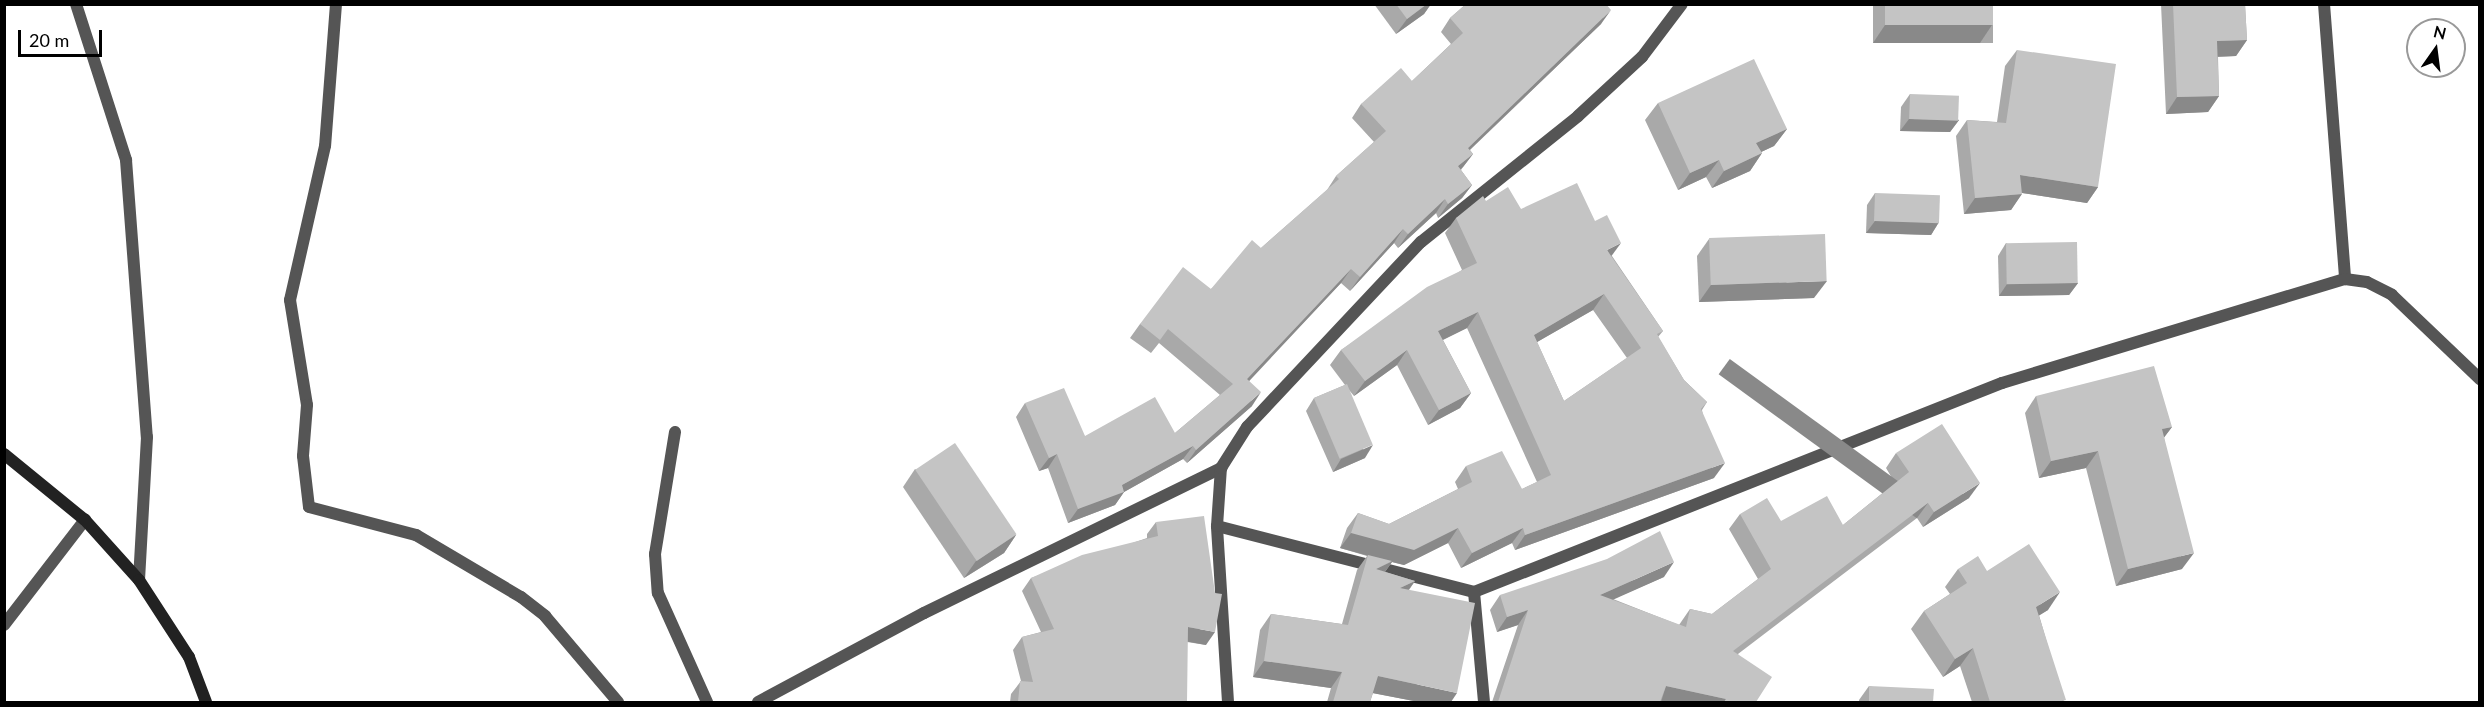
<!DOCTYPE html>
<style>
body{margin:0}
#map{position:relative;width:2484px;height:707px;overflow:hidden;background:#fff;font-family:Lato,sans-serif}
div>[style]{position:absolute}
.minor>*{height:12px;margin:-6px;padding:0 6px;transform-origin:6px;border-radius:6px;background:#555}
.tertiary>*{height:12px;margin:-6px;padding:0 6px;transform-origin:6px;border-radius:6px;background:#555}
.secondary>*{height:12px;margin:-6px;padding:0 6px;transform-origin:6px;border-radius:6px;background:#222}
.wall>*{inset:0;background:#a9a9a9;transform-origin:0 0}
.shaded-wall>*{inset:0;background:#898989;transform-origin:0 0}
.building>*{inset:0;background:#c4c4c4;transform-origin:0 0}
span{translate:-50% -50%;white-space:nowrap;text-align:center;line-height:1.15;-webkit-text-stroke:4.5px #fff;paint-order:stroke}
.frame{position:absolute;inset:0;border:6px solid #000;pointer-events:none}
.north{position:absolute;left:2406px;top:18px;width:60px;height:60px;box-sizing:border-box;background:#fff;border:2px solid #999;border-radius:50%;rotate:14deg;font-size:16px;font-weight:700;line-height:24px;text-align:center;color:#000}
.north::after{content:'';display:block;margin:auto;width:21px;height:27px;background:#000;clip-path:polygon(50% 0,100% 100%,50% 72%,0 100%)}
.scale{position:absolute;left:18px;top:30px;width:84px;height:27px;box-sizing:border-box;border:3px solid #000;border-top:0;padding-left:8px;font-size:18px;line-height:21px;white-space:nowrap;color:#000;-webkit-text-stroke:4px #fff;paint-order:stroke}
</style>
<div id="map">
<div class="minor">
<i style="left:76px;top:4px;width:164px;rotate:72.2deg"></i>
<i style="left:126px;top:160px;width:278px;rotate:85.7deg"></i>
<i style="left:147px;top:437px;width:143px;rotate:93.2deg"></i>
<i style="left:336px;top:4px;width:142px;rotate:94.4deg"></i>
<i style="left:325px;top:146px;width:158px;rotate:102.8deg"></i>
<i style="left:290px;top:300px;width:106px;rotate:80.8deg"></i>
<i style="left:307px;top:405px;width:51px;rotate:94.5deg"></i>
<i style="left:303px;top:456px;width:51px;rotate:83.3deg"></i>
<i style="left:309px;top:507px;width:111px;rotate:14.7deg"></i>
<i style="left:416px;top:535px;width:122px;rotate:30.6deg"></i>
<i style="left:521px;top:597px;width:31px;rotate:38deg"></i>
<i style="left:545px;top:616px;width:113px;rotate:49.7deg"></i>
<i style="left:2324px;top:4px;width:276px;rotate:85.6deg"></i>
<i style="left:675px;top:432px;width:124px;rotate:99.3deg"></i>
<i style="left:655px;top:554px;width:39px;rotate:86deg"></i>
<i style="left:658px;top:593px;width:120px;rotate:65.8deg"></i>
<i style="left:1217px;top:526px;width:265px;rotate:14.4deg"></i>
<i style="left:1474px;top:592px;width:568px;rotate:-21.6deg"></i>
<i style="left:2002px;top:383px;width:358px;rotate:-16.9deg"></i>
<i style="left:2345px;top:279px;width:22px;rotate:8deg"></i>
<i style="left:2367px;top:282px;width:28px;rotate:27deg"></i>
<i style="left:2392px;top:295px;width:122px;rotate:43.7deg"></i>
<i style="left:1474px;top:592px;width:110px;rotate:84.8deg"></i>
<i style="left:4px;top:625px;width:133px;rotate:-52.4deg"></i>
<i style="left:758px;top:702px;width:188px;rotate:-28.2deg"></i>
<i style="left:924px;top:613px;width:331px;rotate:-26deg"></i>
</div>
<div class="tertiary">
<i style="left:1228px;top:702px;width:176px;rotate:-93.6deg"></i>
<i style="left:1217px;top:526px;width:58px;rotate:-86.1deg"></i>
<i style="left:1221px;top:468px;width:49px;rotate:-57.6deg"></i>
<i style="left:1247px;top:427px;width:254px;rotate:-46.8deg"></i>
<i style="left:1421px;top:242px;width:201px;rotate:-38.7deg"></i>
<i style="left:1578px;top:116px;width:87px;rotate:-42.7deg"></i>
<i style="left:1642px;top:57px;width:66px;rotate:-53deg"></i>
</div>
<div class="secondary">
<i style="left:4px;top:454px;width:104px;rotate:39.2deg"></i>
<i style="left:85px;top:520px;width:81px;rotate:48deg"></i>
<i style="left:139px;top:580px;width:92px;rotate:57deg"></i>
<i style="left:189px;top:657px;width:48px;rotate:69.3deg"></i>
</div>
<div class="wall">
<i style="clip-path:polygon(1374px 4px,1431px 4px,1424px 14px,1396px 34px)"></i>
<i style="clip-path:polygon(1466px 4px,1609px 4px,1607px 6px,1601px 24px,1470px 150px,1473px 154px,1463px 167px,1461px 170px,1472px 185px,1462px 198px,1438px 218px,1436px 213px,1398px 248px,1394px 243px,1350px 291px,1341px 283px,1249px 380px,1252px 406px,1187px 463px,1183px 459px,1124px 492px,1115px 505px,1068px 523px,1048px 468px,1039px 471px,1016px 417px,1025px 403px,1085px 436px,1175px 433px,1220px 395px,1159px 343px,1151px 353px,1130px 338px,1140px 324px,1211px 289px,1261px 248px,1327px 190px,1336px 176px,1374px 142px,1352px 118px,1361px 104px,1412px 81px,1451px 44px,1441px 32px,1450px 18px)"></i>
<i style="left:1873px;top:4px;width:120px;height:39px"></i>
<i style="clip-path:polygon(2161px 4px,2245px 4px,2247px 40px,2236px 56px,2218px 57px,2219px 96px,2208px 112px,2166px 114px)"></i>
<i style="clip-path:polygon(2017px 50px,2098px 187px,2087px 203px,2022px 193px,2011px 210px,1964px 214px,1956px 136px,1967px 120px,1997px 122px,2005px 66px)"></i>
<i style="clip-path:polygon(1910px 94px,1959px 120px,1950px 132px,1900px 131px,1901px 107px)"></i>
<i style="clip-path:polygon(1658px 103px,1787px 129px,1774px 146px,1761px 152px,1762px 153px,1750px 171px,1712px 188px,1706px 177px,1678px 190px,1645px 120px)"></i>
<i style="clip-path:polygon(1875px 193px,1939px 222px,1931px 235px,1866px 233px,1867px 205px)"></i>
<i style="clip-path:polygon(evenodd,1486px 201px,1521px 209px,1612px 256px,1663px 331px,1658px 337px,1684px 380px,1707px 402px,1702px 410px,1714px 478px,1515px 550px,1512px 543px,1461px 568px,1448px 543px,1404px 565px,1392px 562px,1385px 572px,1415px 581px,1409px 590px,1419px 702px,1373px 693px,1370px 702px,1327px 702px,1331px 688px,1253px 677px,1260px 630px,1271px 614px,1342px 624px,1357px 570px,1367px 556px,1340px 548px,1347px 528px,1358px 513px,1389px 524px,1458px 489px,1455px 482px,1466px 466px,1522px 489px,1537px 482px,1467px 328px,1443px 340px,1471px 393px,1460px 408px,1428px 425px,1397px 365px,1354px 396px,1349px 390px,1365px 458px,1333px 472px,1306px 411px,1314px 398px,1345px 385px,1330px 365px,1341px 350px,1462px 270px,1445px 233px,1456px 218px,1486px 201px,1593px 310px,1627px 358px,1564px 401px,1537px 342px,1593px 310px)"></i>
<i style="clip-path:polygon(1709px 239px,1814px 298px,1699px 302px,1697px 256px)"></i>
<i style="clip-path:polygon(2006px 243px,2078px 283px,2069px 295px,1999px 296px,1998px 256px)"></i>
<i style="clip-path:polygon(2036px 396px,2172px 427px,2164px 437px,2182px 569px,2116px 586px,2086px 468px,2039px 478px,2025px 413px)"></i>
<i style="clip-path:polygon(1896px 453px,1969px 498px,1923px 527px,1917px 518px,1738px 654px,1756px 702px,1492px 702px,1518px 625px,1497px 632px,1490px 610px,1500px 595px,1664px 577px,1613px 599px,1679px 625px,1690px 609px,1712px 614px,1758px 579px,1729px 529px,1740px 514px,1781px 521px,1843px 525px,1895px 483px,1886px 468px)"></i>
<i style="clip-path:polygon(915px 469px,1016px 535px,1004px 553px,964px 578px,903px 487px)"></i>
<i style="clip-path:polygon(1156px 522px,1206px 645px,1187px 642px,1187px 702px,1010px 702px,1011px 694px,1021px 681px,1013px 650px,1022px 637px,1041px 632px,1022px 591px,1031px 578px,1147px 538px,1147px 534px)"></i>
<i style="clip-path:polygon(1958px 569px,1987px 571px,2048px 610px,2039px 615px,2064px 702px,1972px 702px,1960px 666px,1943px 677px,1911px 629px,1924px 611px,1950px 594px,1945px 587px)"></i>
<i style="clip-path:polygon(1869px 686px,1933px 702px,1859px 702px,1859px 700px)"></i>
</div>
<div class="shaded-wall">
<i style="clip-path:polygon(1427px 4px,1431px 4px,1424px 14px,1396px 34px,1407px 19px)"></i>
<i style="clip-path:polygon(1611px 10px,1601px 24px,1458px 161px,1468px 148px)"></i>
<i style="clip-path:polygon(1885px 25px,1992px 25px,1980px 43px,1873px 43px)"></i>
<i style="clip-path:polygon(2247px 40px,2236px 56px,2206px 57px,2217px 41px)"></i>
<i style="clip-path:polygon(2219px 96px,2208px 112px,2166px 114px,2177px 97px)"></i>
<i style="clip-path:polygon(1909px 119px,1959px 120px,1950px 132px,1900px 131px)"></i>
<i style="clip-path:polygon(1787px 129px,1774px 146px,1744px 160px,1756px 143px)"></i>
<i style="clip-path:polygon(1762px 153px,1750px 171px,1712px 188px,1724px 171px)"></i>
<i style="clip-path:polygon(1473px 154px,1463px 167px,1448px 180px,1458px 166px)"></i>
<i style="clip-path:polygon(1719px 160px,1706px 177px,1678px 190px,1690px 173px)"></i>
<i style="clip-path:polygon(2020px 175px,2098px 187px,2087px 203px,2009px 191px)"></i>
<i style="clip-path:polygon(1472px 185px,1462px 198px,1438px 218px,1448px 204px)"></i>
<i style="clip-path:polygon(2022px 194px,2011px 210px,1964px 214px,1975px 198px)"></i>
<i style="clip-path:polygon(1445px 199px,1436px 213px,1398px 248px,1408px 234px)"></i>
<i style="clip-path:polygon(1875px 221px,1939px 222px,1931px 235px,1866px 233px)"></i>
<i style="clip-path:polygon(1403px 229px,1394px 243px,1350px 291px,1360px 277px)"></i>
<i style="clip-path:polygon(1621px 243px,1610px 258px,1607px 250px)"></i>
<i style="clip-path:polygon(1351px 269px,1341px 283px,1238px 393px,1247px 379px)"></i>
<i style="clip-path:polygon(1827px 281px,1814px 298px,1699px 302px,1711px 285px)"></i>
<i style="clip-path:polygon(2078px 283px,2069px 295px,1999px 296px,2007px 284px)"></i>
<i style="clip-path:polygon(1604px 294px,1593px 310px,1523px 350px,1534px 335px)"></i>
<i style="clip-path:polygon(1478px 312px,1467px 328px,1428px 347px,1438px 331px)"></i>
<i style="clip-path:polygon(1407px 350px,1397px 365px,1354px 396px,1365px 381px)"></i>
<i style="clip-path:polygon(1261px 392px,1252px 406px,1187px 463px,1196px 450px)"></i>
<i style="clip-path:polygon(1471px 393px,1460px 408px,1428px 425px,1439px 410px)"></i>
<i style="clip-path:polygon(2172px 427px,2160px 443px,2162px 429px)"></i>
<i style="clip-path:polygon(1373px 445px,1365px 458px,1333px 472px,1341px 459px)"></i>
<i style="clip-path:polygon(1193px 446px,1183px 459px,1124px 492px,1115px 505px,1068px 523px,1078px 509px)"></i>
<i style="clip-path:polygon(2098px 451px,2086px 468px,2039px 478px,2051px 461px)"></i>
<i style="clip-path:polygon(1057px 454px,1048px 468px,1039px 471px,1049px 458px)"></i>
<i style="clip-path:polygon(1725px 463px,1714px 478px,1515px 550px,1525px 535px)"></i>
<i style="clip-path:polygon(1980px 483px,1969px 498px,1923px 527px,1934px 512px)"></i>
<i style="left:1928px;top:503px;width:19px;height:245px;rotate:126deg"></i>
<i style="clip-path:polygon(1458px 528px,1448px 543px,1404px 565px,1392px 562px,1381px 577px,1376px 569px,1391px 562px,1340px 548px,1351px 533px)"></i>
<i style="clip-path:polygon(1523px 528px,1512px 543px,1461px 568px,1472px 553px)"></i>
<i style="clip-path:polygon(1016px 535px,1004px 553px,964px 578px,976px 561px)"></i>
<i style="clip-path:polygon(2194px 553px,2182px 569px,2116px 586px,2128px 569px)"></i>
<i style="clip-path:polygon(1674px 562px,1664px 577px,1590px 610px,1600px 595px)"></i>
<i style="clip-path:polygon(1415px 581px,1404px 596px,1400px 588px)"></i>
<i style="clip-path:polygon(2060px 592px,2048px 610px,2024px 625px,2036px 607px)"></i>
<i style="clip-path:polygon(1528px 610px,1518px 625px,1497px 632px,1507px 617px)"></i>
<i style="clip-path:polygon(1188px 627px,1215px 632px,1206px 645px,1179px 640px)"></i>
<i style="clip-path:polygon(1973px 648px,1960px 666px,1943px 677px,1955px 659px)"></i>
<i style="clip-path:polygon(1264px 661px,1342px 672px,1331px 688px,1253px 677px)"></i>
<i style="clip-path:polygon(1378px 676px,1457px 693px,1451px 702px,1419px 702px,1367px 692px)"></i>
<i style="clip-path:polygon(1666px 686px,1726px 699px,1724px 702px,1661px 702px)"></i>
</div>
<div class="building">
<i style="clip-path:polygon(1396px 4px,1427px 4px,1407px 19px)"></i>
<i style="clip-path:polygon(1466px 4px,1606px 4px,1611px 10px,1468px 148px,1473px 154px,1458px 166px,1472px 185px,1448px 204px,1445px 199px,1408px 234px,1403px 229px,1360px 277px,1351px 269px,1247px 379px,1261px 392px,1196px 450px,1193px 446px,1122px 485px,1124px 492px,1078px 509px,1057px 454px,1049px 458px,1025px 403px,1064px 388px,1085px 436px,1155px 397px,1175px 433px,1233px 384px,1168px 329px,1160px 340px,1140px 324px,1183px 267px,1211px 289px,1252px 240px,1261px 248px,1339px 179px,1336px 176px,1386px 131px,1361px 104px,1401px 68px,1412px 81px,1463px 33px,1450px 18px)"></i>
<i style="left:1885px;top:4px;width:108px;height:21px"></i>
<i style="clip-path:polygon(2173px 4px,2245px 4px,2247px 40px,2217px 41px,2219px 96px,2177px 97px)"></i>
<i style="clip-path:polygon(2017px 50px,2116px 64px,2098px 187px,2020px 175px,2022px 194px,1975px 198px,1967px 120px,2006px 123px)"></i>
<i style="clip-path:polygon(1754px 59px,1787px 129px,1756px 143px,1762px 153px,1724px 171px,1719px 160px,1690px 173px,1658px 103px)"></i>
<i style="left:1910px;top:94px;width:49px;height:25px;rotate:2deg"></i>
<i style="clip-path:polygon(evenodd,1577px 183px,1595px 221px,1607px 215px,1621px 243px,1607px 250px,1663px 331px,1657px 334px,1684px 380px,1707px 402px,1701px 409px,1725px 463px,1525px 535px,1523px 528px,1472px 553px,1458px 528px,1414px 550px,1351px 533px,1358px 513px,1389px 524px,1472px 482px,1466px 466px,1502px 451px,1522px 489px,1551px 475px,1478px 312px,1438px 331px,1471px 393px,1439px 410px,1407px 350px,1365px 381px,1341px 350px,1427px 287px,1477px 263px,1456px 218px,1483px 196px,1486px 201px,1508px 187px,1521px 209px,1577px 183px,1604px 294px,1641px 348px,1564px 401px,1534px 335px,1604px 294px)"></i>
<i style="left:1875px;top:193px;width:65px;height:28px;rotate:2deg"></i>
<i style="left:1825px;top:234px;width:47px;height:116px;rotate:88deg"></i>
<i style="left:2077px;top:242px;width:41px;height:71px;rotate:89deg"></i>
<i style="clip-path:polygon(2154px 366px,2172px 427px,2162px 429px,2194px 553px,2128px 569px,2098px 451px,2051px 461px,2036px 396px)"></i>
<i style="left:1347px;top:384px;width:66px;height:36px;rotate:67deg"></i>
<i style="clip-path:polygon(1942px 424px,1980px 483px,1934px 512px,1928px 503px,1733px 651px,1772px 677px,1756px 702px,1724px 702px,1726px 699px,1666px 686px,1660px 702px,1498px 702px,1528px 610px,1507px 617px,1500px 595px,1607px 559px,1660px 531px,1674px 562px,1600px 595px,1686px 627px,1690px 609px,1712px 614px,1771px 569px,1740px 514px,1767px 498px,1781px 521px,1827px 496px,1843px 525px,1909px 472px,1896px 453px)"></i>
<i style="left:955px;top:443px;width:110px;height:48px;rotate:56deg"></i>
<i style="clip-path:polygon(1204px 516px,1215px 593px,1222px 594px,1215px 632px,1188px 627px,1187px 702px,1018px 702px,1020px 681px,1033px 682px,1022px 637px,1054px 629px,1031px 578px,1082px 555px,1158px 536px,1156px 522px)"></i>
<i style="clip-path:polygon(2029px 544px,2060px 592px,2036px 607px,2066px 700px,2057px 702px,1990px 702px,1973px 648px,1955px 659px,1924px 611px,1967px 583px,1958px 569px,1978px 556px,1987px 571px)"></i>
<i style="clip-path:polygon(1368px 555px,1392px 561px,1376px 569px,1415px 581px,1400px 588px,1475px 603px,1457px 693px,1378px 676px,1370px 702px,1333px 702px,1342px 672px,1264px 661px,1271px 614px,1348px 625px)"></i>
<i style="clip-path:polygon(1869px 686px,1934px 689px,1933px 702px,1869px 702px)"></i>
</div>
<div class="frame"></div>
<div class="north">N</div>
<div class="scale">20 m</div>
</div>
